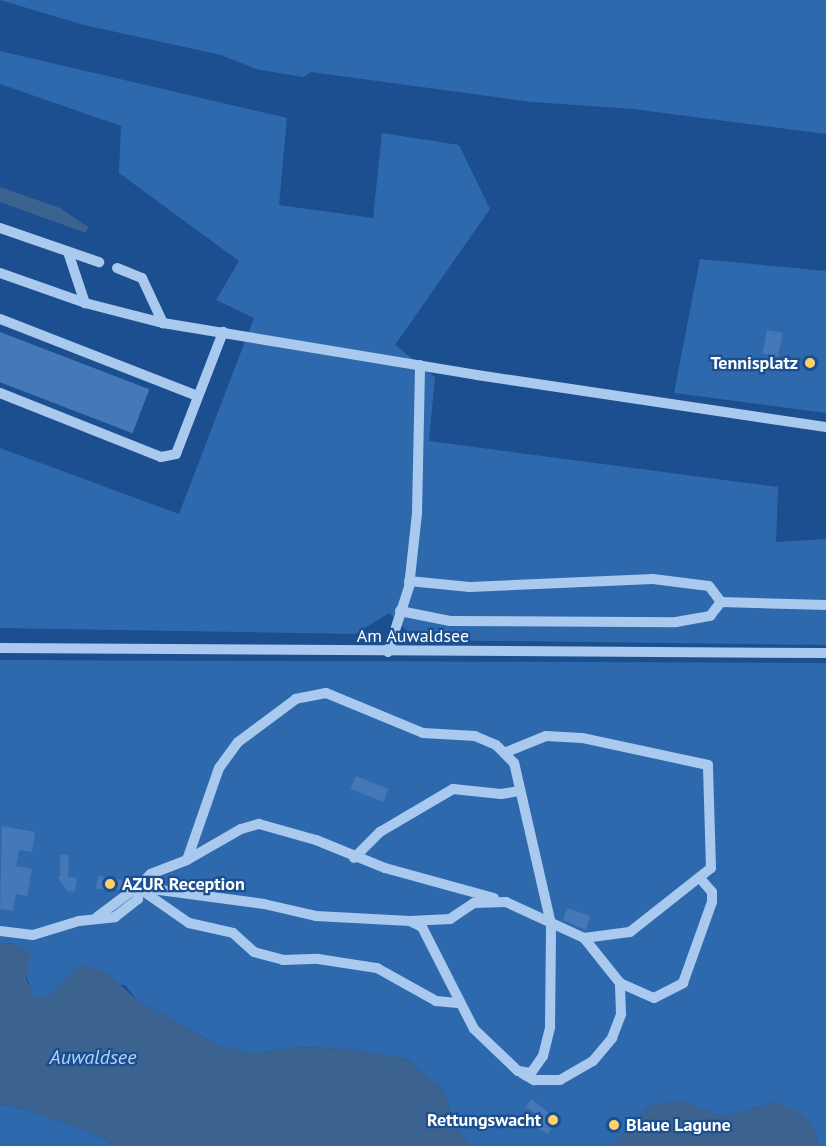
<!DOCTYPE html>
<style>
body{margin:0}
#map{position:relative;width:826px;height:1146px;overflow:hidden;background:#1b4f8f;font-family:"PT Sans",sans-serif}
div>[style]{position:absolute}
.green>*{inset:0;background:#2e69ad}
.water>*{inset:0;background:#3c6290}
.stream>*{height:3px;margin:-1.5px;padding:0 1.5px;transform-origin:1.5px;border-radius:1.5px;background:#3c6290}
.building>*{inset:0;background:#4478b7;transform-origin:0 0}
.minor>*{height:10px;margin:-5px;padding:0 5px;transform-origin:5px;border-radius:5px;background:#a9c9ee}
.dots>*{width:16px;height:16px;translate:-50% -50%;box-sizing:border-box;border:3px solid #1b4f8f;border-radius:50%}
span{translate:-50% -50%;white-space:nowrap;text-align:center;line-height:1.15;-webkit-text-stroke:4.5px #1b4f8f;paint-order:stroke}
.poi-label{font-size:18px;color:#fff;font-weight:700}
.right{translate:-100% -50%;text-align:right}
.left{translate:0 -50%;text-align:left}
.street-label{font-size:18px;color:#fff}
.water-label{font-size:20px;color:#b5d3f5;font-style:italic}
</style>
<div id="map">
<div class="green">
<i style="clip-path:polygon(0 0,826px 0,826px 134px,633px 109px,532px 102px,311px 72px,303px 77px,256px 69px,221px 55px,84px 25px)"></i>
<i style="clip-path:polygon(0 51px,287px 118px,279px 205px,373px 218px,382px 133px,459px 145px,490px 209px,395px 345px,435px 377px,429px 441px,778px 487px,776px 542px,826px 539px,826px 645px,416px 640px,389px 613px,355px 634px,0 628px,0 448px,179px 514px,254px 318px,216px 300px,239px 261px,119px 173px,121px 126px,0 84px)"></i>
<i style="clip-path:polygon(700px 259px,826px 271px,826px 413px,674px 393px)"></i>
<i style="clip-path:polygon(0 660px,826px 663px,826px 1146px,819px 1146px,813px 1124px,776px 1102px,722px 1117px,679px 1100px,648px 1107px,612px 1146px,471px 1146px,455px 1126px,444px 1091px,407px 1059px,348px 1049px,297px 1047px,254px 1054px,220px 1046px,138px 1001px,125px 985px,64px 981px,47px 998px,33px 996px,16px 944px,0 943px)"></i>
<i style="clip-path:polygon(0 1104px,32px 1111px,102px 1137px,115px 1146px,0 1146px)"></i>
</div>
<div class="water">
<i style="clip-path:polygon(0 187px,60px 208px,88px 227px,86px 233px,0 202px)"></i>
<i style="clip-path:polygon(0 943px,16px 944px,31px 954px,26px 979px,34px 996px,47px 998px,81px 964px,106px 972px,138px 1001px,220px 1046px,254px 1054px,297px 1047px,348px 1049px,407px 1059px,444px 1091px,455px 1126px,471px 1146px,115px 1146px,102px 1137px,32px 1111px,0 1104px)"></i>
<i style="clip-path:polygon(679px 1100px,722px 1117px,776px 1102px,799px 1112px,813px 1124px,819px 1146px,612px 1146px,648px 1107px)"></i>
</div>
<div class="stream">
<i style="left:0;top:1144px;width:4px;rotate:34deg"></i>
</div>
<div class="building">
<i style="left:767px;top:330px;width:16px;height:24px;rotate:11deg"></i>
<i style="left:0;top:332px;width:160px;height:47px;rotate:21deg"></i>
<i style="left:356px;top:776px;width:35px;height:14px;rotate:22deg"></i>
<i style="clip-path:polygon(2px 826px,35px 832px,32px 852px,19px 850px,16px 866px,32px 869px,27px 896px,16px 894px,13px 911px,0 909px)"></i>
<i style="clip-path:polygon(60px 854px,69px 855px,68px 877px,77px 878px,75px 892px,67px 891px,57px 876px,60px 876px)"></i>
<i style="clip-path:polygon(98px 876px,123px 880px,121px 889px,96px 889px)"></i>
<i style="clip-path:polygon(567px 908px,590px 916px,586px 930px,563px 920px)"></i>
<i style="clip-path:polygon(531px 1099px,557px 1119px,548px 1134px,538px 1128px,543px 1119px,526px 1107px)"></i>
</div>
<div class="minor">
<i style="left:0;top:228px;width:105px;rotate:19deg"></i>
<i style="left:68px;top:252px;width:54px;rotate:71.6deg"></i>
<i style="left:117px;top:268px;width:27px;rotate:22deg"></i>
<i style="left:142px;top:278px;width:50px;rotate:65deg"></i>
<i style="left:0;top:273px;width:90px;rotate:19.4deg"></i>
<i style="left:85px;top:303px;width:81px;rotate:14.4deg"></i>
<i style="left:163px;top:323px;width:318px;rotate:9.4deg"></i>
<i style="left:477px;top:375px;width:353px;rotate:8.5deg"></i>
<i style="left:0;top:319px;width:212px;rotate:21.3deg"></i>
<i style="left:0;top:393px;width:173px;rotate:21.7deg"></i>
<i style="left:161px;top:457px;width:15px;rotate:-11deg"></i>
<i style="left:176px;top:454px;width:131px;rotate:-68.9deg"></i>
<i style="left:409px;top:581px;width:61px;rotate:5.6deg"></i>
<i style="left:470px;top:587px;width:183px;rotate:-2.5deg"></i>
<i style="left:653px;top:579px;width:56px;rotate:7.1deg"></i>
<i style="left:709px;top:586px;width:20px;rotate:53deg"></i>
<i style="left:400px;top:611px;width:51px;rotate:11.3deg"></i>
<i style="left:450px;top:621px;width:226px;rotate:0.3deg"></i>
<i style="left:676px;top:622px;width:35px;rotate:-10deg"></i>
<i style="left:710px;top:616px;width:18px;rotate:-52deg"></i>
<i style="left:721px;top:602px;width:105px;rotate:1.6deg"></i>
<i style="left:0;top:648px;width:826px;rotate:0.35deg"></i>
<i style="left:388px;top:652px;width:68px;rotate:-72.1deg"></i>
<i style="left:409px;top:587px;width:74px;rotate:-83.8deg"></i>
<i style="left:417px;top:513px;width:148px;rotate:-88.8deg"></i>
<i style="left:354px;top:858px;width:37px;rotate:-45deg"></i>
<i style="left:380px;top:832px;width:85px;rotate:-30.5deg"></i>
<i style="left:453px;top:789px;width:48px;rotate:5.9deg"></i>
<i style="left:501px;top:794px;width:18px;rotate:-9deg"></i>
<i style="left:187px;top:860px;width:62px;rotate:-29.9deg"></i>
<i style="left:241px;top:829px;width:19px;rotate:-16deg"></i>
<i style="left:259px;top:824px;width:59px;rotate:15.7deg"></i>
<i style="left:316px;top:840px;width:74px;rotate:22.1deg"></i>
<i style="left:385px;top:868px;width:113px;rotate:15.4deg"></i>
<i style="left:140px;top:889px;width:60px;rotate:34.8deg"></i>
<i style="left:189px;top:923px;width:45px;rotate:12.8deg"></i>
<i style="left:233px;top:933px;width:28px;rotate:42deg"></i>
<i style="left:254px;top:952px;width:30px;rotate:15deg"></i>
<i style="left:283px;top:960px;width:35px;rotate:-2deg"></i>
<i style="left:318px;top:959px;width:60px;rotate:8.7deg"></i>
<i style="left:377px;top:968px;width:68px;rotate:29.2deg"></i>
<i style="left:436px;top:1001px;width:22px;rotate:5deg"></i>
<i style="left:97px;top:917px;width:50px;rotate:-36.9deg"></i>
<i style="left:137px;top:887px;width:128px;rotate:7.6deg"></i>
<i style="left:264px;top:904px;width:53px;rotate:13deg"></i>
<i style="left:316px;top:916px;width:94px;rotate:3deg"></i>
<i style="left:410px;top:921px;width:13px;rotate:27deg"></i>
<i style="left:422px;top:927px;width:114px;rotate:63deg"></i>
<i style="left:474px;top:1029px;width:61px;rotate:43.7deg"></i>
<i style="left:518px;top:1071px;width:13px;rotate:9deg"></i>
<i style="left:531px;top:1073px;width:21px;rotate:-55deg"></i>
<i style="left:543px;top:1056px;width:30px;rotate:-76deg"></i>
<i style="left:550px;top:1027px;width:103px;rotate:-89.4deg"></i>
<i style="left:551px;top:924px;width:165px;rotate:-102.9deg"></i>
<i style="left:514px;top:763px;width:25px;rotate:-135deg"></i>
<i style="left:496px;top:745px;width:23px;rotate:-157deg"></i>
<i style="left:475px;top:736px;width:52px;rotate:-176.7deg"></i>
<i style="left:423px;top:733px;width:105px;rotate:-157.6deg"></i>
<i style="left:326px;top:693px;width:31px;rotate:169deg"></i>
<i style="left:296px;top:699px;width:72px;rotate:143.4deg"></i>
<i style="left:238px;top:742px;width:32px;rotate:126deg"></i>
<i style="left:219px;top:768px;width:97px;rotate:109.2deg"></i>
<i style="left:187px;top:860px;width:39px;rotate:159deg"></i>
<i style="left:151px;top:874px;width:19px;rotate:137deg"></i>
<i style="left:411px;top:921px;width:39px;rotate:-3deg"></i>
<i style="left:450px;top:919px;width:29px;rotate:-34deg"></i>
<i style="left:474px;top:903px;width:32px;rotate:-2deg"></i>
<i style="left:506px;top:902px;width:86px;rotate:24.8deg"></i>
<i style="left:584px;top:938px;width:46px;rotate:-7.4deg"></i>
<i style="left:630px;top:932px;width:103px;rotate:-38.3deg"></i>
<i style="left:711px;top:868px;width:103px;rotate:-91.7deg"></i>
<i style="left:708px;top:765px;width:129px;rotate:-167.9deg"></i>
<i style="left:582px;top:738px;width:36px;rotate:-177deg"></i>
<i style="left:546px;top:736px;width:45px;rotate:158deg"></i>
<i style="left:0;top:931px;width:33px;rotate:7deg"></i>
<i style="left:33px;top:935px;width:48px;rotate:-16.9deg"></i>
<i style="left:79px;top:921px;width:36px;rotate:-6deg"></i>
<i style="left:115px;top:917px;width:29px;rotate:-38deg"></i>
<i style="left:138px;top:899px;width:12px;rotate:-95deg"></i>
<i style="left:620px;top:983px;width:37px;rotate:24deg"></i>
<i style="left:654px;top:998px;width:33px;rotate:-27deg"></i>
<i style="left:683px;top:983px;width:86px;rotate:-70.3deg"></i>
<i style="left:712px;top:902px;width:10px;rotate:-90deg"></i>
<i style="left:712px;top:892px;width:18px;rotate:-131deg"></i>
<i style="left:523px;top:1074px;width:13px;rotate:29deg"></i>
<i style="left:534px;top:1080px;width:26px"></i>
<i style="left:560px;top:1080px;width:38px;rotate:-30deg"></i>
<i style="left:593px;top:1061px;width:30px;rotate:-50deg"></i>
<i style="left:612px;top:1038px;width:26px;rotate:-69deg"></i>
<i style="left:621px;top:1014px;width:31px;rotate:-92deg"></i>
<i style="left:620px;top:983px;width:58px;rotate:-128.7deg"></i>
</div>
<div class="dots">
<i style="left:810px;top:363px;background:#ffd166"></i>
<i style="left:110px;top:884px;background:#ffd166"></i>
<i style="left:553px;top:1120px;background:#ffd166"></i>
<i style="left:614px;top:1125px;background:#ffd166"></i>
</div>
<div class="poi-label">
<span class="right" style="left:798px;top:363px">Tennisplatz</span>
<span class="left" style="left:122px;top:884px">AZUR Reception</span>
<span class="right" style="left:541px;top:1120px">Rettungswacht</span>
<span class="left" style="left:626px;top:1125px">Blaue Lagune</span>
</div>
<div class="street-label">
<span style="left:413px;top:636px">Am Auwaldsee</span>
</div>
<div class="water-label">
<span style="left:93px;top:1057px">Auwaldsee</span>
</div>
</div>
